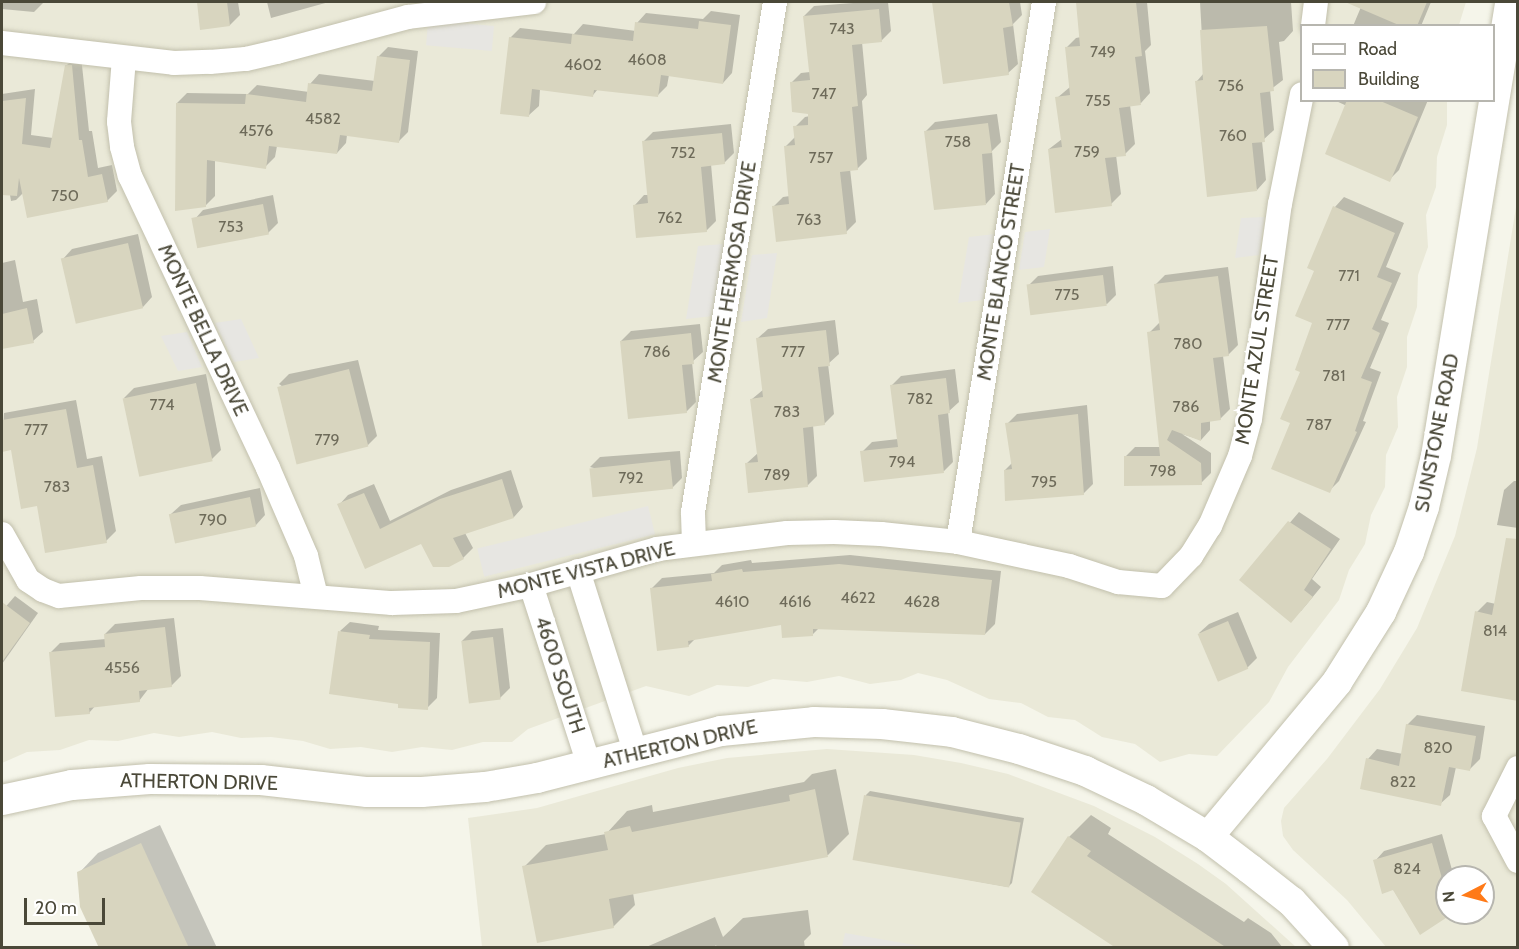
<!DOCTYPE html>
<style>
body{margin:0}
#map{position:relative;width:1519px;height:949px;overflow:hidden;background:#f5f5ea;font-family:Cabin,sans-serif}
div>[style]{position:absolute}
.residential>*{inset:0;background:#eae9d8}
.parking>*{inset:0;background:#e7e6e2;transform-origin:0 0}
.shadow>*{inset:0;background:#0003}
.building>*{inset:0;background:#d8d5bf;transform-origin:0 0}
.roads{filter:drop-shadow(0 0 2px #c2c0ac) drop-shadow(0 0 2px #c2c0ac)}
.minor>*{height:24px;margin:-12px;padding:0 12px;transform-origin:12px;border-radius:12px;background:#fff}
.tertiary>*{height:30px;margin:-15px;padding:0 15px;transform-origin:15px;border-radius:15px;background:#fff}
span{translate:-50% -50%;white-space:nowrap;text-align:center;line-height:1.15;-webkit-text-stroke:6px #fff;paint-order:stroke}
.number-label{font-size:16px;color:#6e6b5a}
.number-label span{-webkit-text-stroke-width:0}
.street-label{font-size:20px;color:#4a4838}
.frame{position:absolute;inset:0;border:3px solid #4a4838;pointer-events:none}
.legend{position:absolute;left:1300px;top:24px;width:195px;height:78px;box-sizing:border-box;background:#fff;border:2px solid #b7b6af;margin:0;padding:8px 10px;list-style:none;font-size:18px;color:#4a4838}
.legend li{display:flex;align-items:center;gap:12px;height:30px}
.legend b{width:30px;border:2px solid #b7b6af}
.north{position:absolute;left:1435px;top:865px;width:60px;height:60px;box-sizing:border-box;background:#fff;border:2px solid #b7b6af;border-radius:50%;rotate:264deg;font-size:16px;font-weight:700;line-height:24px;text-align:center;color:#4a4838}
.north::after{content:'';display:block;margin:auto;width:21px;height:27px;background:#ff7a18;clip-path:polygon(50% 0,100% 100%,50% 72%,0 100%)}
.scale{position:absolute;left:24px;top:898px;width:81px;height:27px;box-sizing:border-box;border:3px solid #4a4838;border-top:0;padding-left:8px;font-size:18px;line-height:21px;white-space:nowrap;color:#4a4838;-webkit-text-stroke:4px #fff;paint-order:stroke}
</style>
<div id="map">
<div class="residential">
<i style="clip-path:polygon(2px 2px,1466px 2px,1459px 25px,1302px 26px,1302px 100px,1447px 101px,1447px 125px,1437px 157px,1436px 187px,1426px 215px,1428px 247px,1418px 275px,1417px 307px,1407px 337px,1407px 367px,1397px 397px,1398px 427px,1386px 455px,1385px 487px,1371px 515px,1365px 544px,1349px 570px,1339px 600px,1288px 667px,1269px 702px,1217px 756px,1189px 754px,1160px 762px,1135px 744px,1102px 737px,1075px 720px,1048px 717px,1021px 703px,989px 699px,947px 680px,918px 673px,901px 680px,870px 684px,839px 676px,807px 682px,773px 679px,748px 687px,717px 685px,689px 696px,646px 686px,528px 729px,512px 742px,483px 742px,452px 750px,422px 747px,392px 752px,361px 747px,330px 749px,303px 741px,271px 737px,241px 738px,212px 732px,179px 737px,154px 733px,118px 741px,89px 740px,60px 750px,27px 752px,2px 763px)"></i>
<i style="clip-path:polygon(evenodd,1517px 201px,1517px 947px,1386px 947px,1347px 900px,1293px 850px,1283px 836px,1281px 821px,1284px 808px,1327px 759px,1380px 689px,1417px 628px,1455px 536px,1477px 448px,1517px 201px,1447px 877px,1483px 877px,1483px 913px,1447px 913px,1447px 877px)"></i>
<i style="clip-path:polygon(827px 749px,914px 755px,961px 763px,1008px 774px,1094px 806px,1155px 837px,1198px 864px,1226px 884px,1296px 947px,482px 947px,468px 818px,537px 808px,678px 768px,727px 758px)"></i>
</div>
<div class="parking">
<i style="left:494px;top:26px;width:25px;height:66px;rotate:95deg"></i>
<i style="clip-path:polygon(1265px 217px,1259px 255px,1235px 258px,1241px 218px)"></i>
<i style="clip-path:polygon(1050px 229px,1044px 267px,1019px 270px,1025px 232px)"></i>
<i style="clip-path:polygon(995px 234px,983px 300px,958px 303px,969px 237px)"></i>
<i style="clip-path:polygon(724px 244px,713px 316px,686px 319px,698px 246px)"></i>
<i style="clip-path:polygon(777px 253px,767px 318px,741px 322px,752px 255px)"></i>
<i style="clip-path:polygon(241px 319px,259px 358px,234px 362px,215px 323px)"></i>
<i style="clip-path:polygon(187px 332px,202px 367px,178px 371px,161px 336px)"></i>
<i style="left:648px;top:506px;width:29px;height:176px;rotate:76deg"></i>
<i style="clip-path:polygon(845px 933px,926px 947px,842px 947px)"></i>
</div>
<div class="shadow">
<i style="clip-path:polygon(2px 2px,44px 2px,34px 12px,2px 9px)"></i>
<i style="clip-path:polygon(198px 2px,238px 2px,240px 15px,230px 25px,202px 28px)"></i>
<i style="clip-path:polygon(267px 2px,329px 2px,271px 18px)"></i>
<i style="clip-path:polygon(866px 2px,888px 2px,891px 31px,881px 41px,862px 42px,867px 95px,862px 101px,867px 159px,857px 169px,850px 169px,856px 222px,846px 232px,773px 207px,783px 197px,790px 196px,786px 146px,796px 136px,795px 127px,805px 117px,810px 116px,791px 83px,801px 73px,810px 72px,804px 16px,814px 6px)"></i>
<i style="clip-path:polygon(935px 2px,1020px 2px,1022px 15px,1013px 24px,1018px 64px,1008px 73px)"></i>
<i style="clip-path:polygon(1077px 2px,1147px 2px,1151px 45px,1145px 51px,1150px 93px,1141px 103px,1130px 105px,1135px 144px,1125px 154px,1116px 155px,1121px 194px,1111px 204px,1049px 149px,1062px 139px,1057px 98px,1070px 87px,1066px 48px,1076px 38px,1081px 37px)"></i>
<i style="clip-path:polygon(1200px 2px,1291px 2px,1293px 31px,1284px 41px,1279px 42px,1283px 80px,1270px 90px,1274px 130px,1262px 141px,1266px 180px,1257px 190px,1197px 81px,1204px 73px)"></i>
<i style="clip-path:polygon(1351px 3px,1351px 2px,1431px 2px,1421px 26px,1353px 26px,1361px 7px)"></i>
<i style="clip-path:polygon(711px 11px,740px 15px,732px 73px,723px 83px,669px 75px,667px 86px,657px 96px,598px 89px,593px 95px,540px 89px,539px 106px,529px 115px,510px 38px,520px 28px,574px 34px,583px 24px,636px 31px,637px 23px,646px 13px,703px 19px)"></i>
<i style="clip-path:polygon(388px 47px,418px 51px,408px 132px,398px 142px,347px 135px,346px 143px,337px 153px,277px 146px,275px 157px,265px 167px,215px 160px,215px 196px,205px 206px,177px 103px,187px 93px,248px 94px,257px 85px,309px 92px,310px 84px,319px 74px,375px 81px,378px 57px)"></i>
<i style="clip-path:polygon(76px 56px,81px 56px,89px 131px,92px 131px,98px 168px,112px 165px,117px 191px,107px 201px,23px 193px,16px 200px,11px 201px,2px 147px,2px 94px,35px 89px,31px 135px,53px 138px,67px 65px)"></i>
<i style="clip-path:polygon(1428px 100px,1399px 170px,1389px 180px,1347px 106px,1336px 101px)"></i>
<i style="clip-path:polygon(997px 114px,1001px 142px,992px 151px,995px 194px,986px 204px,925px 132px,935px 122px)"></i>
<i style="clip-path:polygon(731px 124px,734px 153px,724px 163px,711px 164px,716px 221px,706px 231px,635px 205px,644px 195px,649px 195px,643px 142px,653px 132px)"></i>
<i style="clip-path:polygon(273px 195px,278px 223px,268px 233px,194px 220px,203px 210px)"></i>
<i style="clip-path:polygon(1344px 197px,1404px 223px,1386px 267px,1401px 273px,1381px 320px,1389px 323px,1370px 368px,1381px 372px,1363px 421px,1366px 422px,1339px 481px,1329px 491px,1292px 422px,1314px 322px,1316px 271px,1335px 207px)"></i>
<i style="clip-path:polygon(138px 234px,152px 297px,143px 307px,63px 259px,72px 249px)"></i>
<i style="clip-path:polygon(15px 260px,23px 302px,37px 299px,43px 332px,33px 341px,2px 348px,2px 263px)"></i>
<i style="clip-path:polygon(1113px 266px,1116px 295px,1107px 304px,1028px 286px,1038px 276px)"></i>
<i style="clip-path:polygon(1228px 267px,1238px 345px,1228px 355px,1223px 356px,1230px 409px,1220px 419px,1210px 420px,1210px 430px,1201px 440px,1182px 434px,1211px 453px,1211px 473px,1201px 483px,1125px 457px,1135px 447px,1161px 447px,1149px 333px,1160px 322px,1155px 285px,1165px 275px)"></i>
<i style="clip-path:polygon(835px 320px,839px 354px,828px 364px,834px 414px,824px 424px,813px 425px,817px 476px,807px 486px,747px 463px,758px 453px,752px 399px,764px 389px,758px 338px,768px 329px)"></i>
<i style="clip-path:polygon(700px 324px,703px 352px,692px 362px,696px 402px,686px 412px,621px 341px,631px 331px)"></i>
<i style="clip-path:polygon(358px 360px,377px 436px,367px 446px,279px 384px,289px 374px)"></i>
<i style="clip-path:polygon(955px 369px,959px 402px,948px 412px,953px 462px,944px 471px,862px 452px,872px 442px,898px 439px,891px 386px,901px 376px)"></i>
<i style="clip-path:polygon(206px 374px,221px 450px,211px 460px,124px 398px,134px 388px)"></i>
<i style="clip-path:polygon(76px 400px,87px 459px,102px 456px,116px 531px,106px 541px,38px 505px,12px 449px,2px 451px,4px 413px)"></i>
<i style="clip-path:polygon(1087px 405px,1093px 484px,1083px 494px,1005px 470px,1012px 463px,1007px 424px,1017px 414px)"></i>
<i style="clip-path:polygon(680px 451px,682px 478px,672px 488px,590px 467px,600px 457px)"></i>
<i style="clip-path:polygon(511px 470px,523px 507px,514px 517px,465px 533px,473px 548px,463px 558px,422px 542px,366px 567px,339px 505px,348px 495px,374px 484px,390px 521px,451px 490px)"></i>
<i style="clip-path:polygon(1514px 481px,1518px 481px,1518px 528px,1497px 525px,1504px 490px)"></i>
<i style="clip-path:polygon(260px 488px,265px 515px,256px 525px,171px 514px,181px 505px)"></i>
<i style="clip-path:polygon(1299px 512px,1340px 539px,1312px 579px,1321px 587px,1301px 611px,1241px 580px)"></i>
<i style="clip-path:polygon(850px 555px,1001px 571px,995px 624px,985px 634px,819px 628px,813px 634px,783px 624px,696px 638px,688px 646px,652px 588px,662px 578px,714px 573px,722px 565px,751px 560px,752px 563px)"></i>
<i style="clip-path:polygon(15px 596px,38px 613px,2px 664px,2px 611px)"></i>
<i style="clip-path:polygon(1487px 602px,1496px 604px,1518px 700px,1477px 612px)"></i>
<i style="clip-path:polygon(1238px 612px,1257px 658px,1247px 668px,1199px 633px,1209px 624px)"></i>
<i style="clip-path:polygon(174px 618px,181px 676px,171px 686px,149px 688px,139px 701px,96px 705px,89px 713px,50px 653px,60px 643px,106px 639px,105px 634px,115px 624px)"></i>
<i style="clip-path:polygon(350px 622px,379px 626px,378px 630px,440px 633px,437px 698px,427px 708px,340px 631px)"></i>
<i style="clip-path:polygon(503px 628px,510px 688px,500px 698px,462px 641px,472px 631px)"></i>
<i style="clip-path:polygon(1417px 715px,1485px 726px,1480px 759px,1470px 769px,1456px 767px,1450px 795px,1440px 804px,1368px 759px,1377px 749px,1403px 754px,1407px 725px)"></i>
<i style="clip-path:polygon(836px 769px,849px 834px,828px 855px,633px 893px,635px 905px,613px 927px,524px 867px,546px 845px,606px 834px,627px 811px,652px 805px,653px 812px,804px 782px,812px 774px)"></i>
<i style="clip-path:polygon(870px 791px,1024px 818px,1012px 883px,1008px 887px,854px 859px,866px 795px)"></i>
<i style="clip-path:polygon(1091px 815px,1111px 828px,1108px 834px,1244px 922px,1248px 918px,1271px 933px,1283px 948px,1120px 948px,1033px 892px,1069px 837px)"></i>
<i style="clip-path:polygon(160px 825px,217px 948px,101px 948px,79px 873px,98px 853px)"></i>
<i style="clip-path:polygon(1442px 834px,1454px 877px,1447px 877px,1447px 913px,1451px 913px,1421px 933px,1375px 861px,1384px 851px)"></i>
<i style="clip-path:polygon(808px 910px,811px 934px,804px 941px,805px 948px,717px 948px,716px 945px,714px 948px,644px 948px,715px 917px,723px 937px,743px 918px)"></i>
</div>
<div class="building">
<i style="clip-path:polygon(197px 2px,227px 2px,230px 26px,200px 30px)"></i>
<i style="clip-path:polygon(932px 2px,1009px 2px,1013px 26px,1003px 28px,1009px 75px,943px 84px)"></i>
<i style="clip-path:polygon(1076px 2px,1136px 2px,1142px 56px,1135px 57px,1141px 105px,1119px 108px,1126px 156px,1105px 158px,1112px 206px,1055px 213px,1048px 149px,1062px 147px,1055px 97px,1070px 95px,1065px 47px,1080px 46px)"></i>
<i style="clip-path:polygon(1345px 2px,1427px 2px,1417px 26px,1401px 26px)"></i>
<i style="clip-path:polygon(879px 9px,882px 42px,852px 45px,858px 106px,852px 107px,858px 170px,840px 172px,847px 234px,776px 242px,772px 206px,789px 204px,784px 146px,795px 145px,793px 126px,808px 125px,808px 114px,792px 112px,790px 82px,810px 80px,803px 16px)"></i>
<i style="clip-path:polygon(699px 21px,731px 25px,723px 84px,661px 75px,658px 97px,594px 90px,593px 97px,532px 89px,529px 117px,500px 114px,509px 37px,571px 44px,572px 34px,633px 41px,635px 22px,698px 29px)"></i>
<i style="clip-path:polygon(1267px 26px,1274px 91px,1260px 93px,1265px 142px,1252px 143px,1257px 191px,1207px 197px,1195px 81px,1203px 80px,1200px 30px)"></i>
<i style="clip-path:polygon(377px 56px,410px 60px,399px 143px,340px 135px,337px 154px,269px 146px,266px 169px,207px 160px,206px 207px,175px 211px,176px 103px,245px 104px,246px 94px,306px 102px,308px 83px,372px 91px)"></i>
<i style="clip-path:polygon(65px 65px,72px 65px,79px 140px,82px 140px,88px 177px,102px 174px,108px 202px,27px 218px,19px 178px,17px 196px,2px 195px,2px 101px,26px 98px,22px 144px,50px 148px)"></i>
<i style="clip-path:polygon(1347px 100px,1378px 100px,1418px 117px,1390px 182px,1325px 154px)"></i>
<i style="clip-path:polygon(988px 123px,992px 153px,982px 154px,986px 205px,934px 210px,924px 131px)"></i>
<i style="clip-path:polygon(722px 133px,725px 164px,701px 167px,707px 232px,636px 238px,633px 205px,648px 203px,642px 141px)"></i>
<i style="left:263px;top:204px;width:31px;height:73px;rotate:79deg"></i>
<i style="clip-path:polygon(1333px 206px,1395px 233px,1377px 277px,1392px 283px,1372px 329px,1380px 333px,1361px 378px,1372px 382px,1355px 431px,1357px 432px,1330px 493px,1271px 469px,1290px 423px,1280px 419px,1300px 372px,1295px 370px,1312px 323px,1295px 316px,1314px 271px,1307px 268px)"></i>
<i style="left:128px;top:243px;width:67px;height:69px;rotate:77deg"></i>
<i style="left:1103px;top:275px;width:31px;height:77px;rotate:83deg"></i>
<i style="clip-path:polygon(1218px 276px,1229px 356px,1213px 358px,1221px 420px,1201px 423px,1201px 441px,1172px 430px,1167px 440px,1201px 463px,1202px 485px,1124px 486px,1124px 456px,1160px 456px,1147px 332px,1160px 330px,1154px 284px)"></i>
<i style="clip-path:polygon(27px 308px,34px 343px,2px 349px,2px 314px)"></i>
<i style="clip-path:polygon(826px 330px,830px 366px,818px 367px,825px 425px,803px 428px,808px 487px,748px 493px,745px 463px,758px 462px,750px 399px,763px 397px,756px 338px)"></i>
<i style="clip-path:polygon(691px 333px,694px 364px,682px 365px,687px 413px,628px 419px,620px 341px)"></i>
<i style="left:349px;top:369px;width:80px;height:74px;rotate:76deg"></i>
<i style="clip-path:polygon(946px 378px,950px 413px,938px 415px,944px 473px,864px 482px,860px 451px,898px 447px,890px 385px)"></i>
<i style="left:196px;top:383px;width:80px;height:75px;rotate:78deg"></i>
<i style="clip-path:polygon(66px 409px,77px 468px,93px 465px,107px 543px,45px 553px,37px 506px,21px 509px,11px 450px,2px 452px,2px 420px)"></i>
<i style="clip-path:polygon(1078px 414px,1084px 495px,1005px 501px,1004px 470px,1012px 469px,1005px 423px)"></i>
<i style="left:670px;top:460px;width:29px;height:81px;rotate:84deg"></i>
<i style="clip-path:polygon(502px 479px,514px 518px,453px 538px,464px 559px,449px 567px,433px 567px,421px 544px,365px 569px,337px 504px,364px 493px,380px 529px,440px 499px)"></i>
<i style="left:250px;top:497px;width:30px;height:83px;rotate:78deg"></i>
<i style="clip-path:polygon(1288px 521px,1331px 549px,1304px 590px,1313px 597px,1291px 623px,1239px 580px)"></i>
<i style="clip-path:polygon(1506px 538px,1518px 539px,1518px 701px,1461px 691px,1475px 611px,1492px 615px)"></i>
<i style="clip-path:polygon(839px 564px,992px 580px,985px 635px,813px 629px,813px 636px,782px 638px,781px 625px,688px 641px,689px 647px,657px 651px,650px 588px,712px 581px,711px 574px,742px 569px,743px 572px)"></i>
<i style="clip-path:polygon(2px 602px,30px 623px,2px 662px)"></i>
<i style="left:1228px;top:621px;width:52px;height:33px;rotate:67deg"></i>
<i style="clip-path:polygon(165px 627px,172px 687px,139px 691px,140px 702px,89px 708px,90px 714px,55px 717px,49px 652px,105px 647px,104px 634px)"></i>
<i style="clip-path:polygon(338px 631px,370px 635px,369px 639px,430px 642px,428px 710px,398px 708px,398px 704px,329px 694px)"></i>
<i style="left:493px;top:637px;width:63px;height:32px;rotate:83deg"></i>
<i style="clip-path:polygon(1406px 724px,1476px 736px,1470px 771px,1449px 767px,1441px 806px,1360px 789px,1366px 758px,1399px 766px)"></i>
<i style="clip-path:polygon(815px 789px,828px 857px,609px 899px,614px 928px,537px 943px,522px 866px,608px 850px,604px 832px,630px 826px,632px 832px,790px 801px,789px 795px)"></i>
<i style="left:864px;top:795px;width:159px;height:66px;rotate:10deg"></i>
<i style="clip-path:polygon(1068px 836px,1091px 851px,1087px 856px,1227px 948px,1116px 948px,1031px 892px)"></i>
<i style="clip-path:polygon(141px 843px,189px 948px,99px 948px,80px 907px,77px 872px)"></i>
<i style="clip-path:polygon(1432px 843px,1447px 896px,1447px 913px,1452px 914px,1420px 935px,1393px 890px,1382px 894px,1373px 860px)"></i>
</div>
<div class="roads">
<div class="minor">
<i style="left:1313px;top:26px;width:24px;rotate:-83deg"></i>
<i style="left:2px;top:43px;width:173px;rotate:6.6deg"></i>
<i style="left:174px;top:63px;width:36px;rotate:-2deg"></i>
<i style="left:210px;top:62px;width:36px;rotate:-5deg"></i>
<i style="left:246px;top:59px;width:32px;rotate:-13deg"></i>
<i style="left:277px;top:52px;width:136px;rotate:-15deg"></i>
<i style="left:408px;top:17px;width:127px;rotate:-6.8deg"></i>
<i style="left:124px;top:58px;width:64px;rotate:94.5deg"></i>
<i style="left:119px;top:122px;width:25px;rotate:83deg"></i>
<i style="left:122px;top:147px;width:30px;rotate:75deg"></i>
<i style="left:130px;top:176px;width:323px;rotate:64.7deg"></i>
<i style="left:268px;top:468px;width:96px;rotate:66.6deg"></i>
<i style="left:306px;top:556px;width:41px;rotate:76deg"></i>
<i style="left:2px;top:534px;width:53px;rotate:60.5deg"></i>
<i style="left:28px;top:580px;width:18px;rotate:34deg"></i>
<i style="left:43px;top:590px;width:17px;rotate:21deg"></i>
<i style="left:59px;top:596px;width:82px;rotate:-5.6deg"></i>
<i style="left:141px;top:588px;width:59px"></i>
<i style="left:200px;top:588px;width:193px;rotate:4.5deg"></i>
<i style="left:392px;top:603px;width:64px;rotate:-1.8deg"></i>
<i style="left:456px;top:601px;width:77px;rotate:-12deg"></i>
<i style="left:531px;top:585px;width:131px;rotate:-15.9deg"></i>
<i style="left:657px;top:549px;width:131px;rotate:-7deg"></i>
<i style="left:787px;top:533px;width:47px;rotate:-1.2deg"></i>
<i style="left:834px;top:532px;width:47px;rotate:2.4deg"></i>
<i style="left:881px;top:534px;width:77px;rotate:5.9deg"></i>
<i style="left:958px;top:542px;width:114px;rotate:12.2deg"></i>
<i style="left:1069px;top:566px;width:52px;rotate:18.1deg"></i>
<i style="left:1118px;top:582px;width:44px;rotate:5.2deg"></i>
<i style="left:1162px;top:586px;width:42px;rotate:-46deg"></i>
<i style="left:1191px;top:556px;width:36px;rotate:-58deg"></i>
<i style="left:1210px;top:526px;width:76px;rotate:-66.8deg"></i>
<i style="left:1240px;top:456px;width:38px;rotate:-75deg"></i>
<i style="left:1250px;top:419px;width:217px;rotate:-82.1deg"></i>
<i style="left:1280px;top:204px;width:112px;rotate:-78.7deg"></i>
<i style="left:958px;top:542px;width:547px;rotate:-80.95deg"></i>
<i style="left:694px;top:543px;width:31px;rotate:-92deg"></i>
<i style="left:693px;top:512px;width:517px;rotate:-80.87deg"></i>
<i style="left:578px;top:571px;width:189px;rotate:72.4deg"></i>
<i style="left:531px;top:585px;width:189px;rotate:72.1deg"></i>
<i style="left:1518px;top:768px;width:54px;rotate:116.6deg"></i>
<i style="left:1494px;top:816px;width:51px;rotate:61.9deg"></i>
</div>
<div class="tertiary">
<i style="left:2px;top:800px;width:72px;rotate:-12.1deg"></i>
<i style="left:72px;top:785px;width:78px;rotate:-4.4deg"></i>
<i style="left:150px;top:779px;width:111px;rotate:0.5deg"></i>
<i style="left:261px;top:780px;width:107px;rotate:6.5deg"></i>
<i style="left:367px;top:792px;width:55px"></i>
<i style="left:422px;top:792px;width:63px;rotate:-4.5deg"></i>
<i style="left:485px;top:787px;width:53px;rotate:-9.8deg"></i>
<i style="left:537px;top:778px;width:190px;rotate:-14.3deg"></i>
<i style="left:721px;top:731px;width:93px;rotate:-5.5deg"></i>
<i style="left:814px;top:722px;width:68px;rotate:1.7deg"></i>
<i style="left:882px;top:724px;width:70px;rotate:6.5deg"></i>
<i style="left:952px;top:732px;width:69px;rotate:14.2deg"></i>
<i style="left:1019px;top:749px;width:70px;rotate:18.4deg"></i>
<i style="left:1085px;top:771px;width:68px;rotate:25.4deg"></i>
<i style="left:1146px;top:800px;width:72px;rotate:30.8deg"></i>
<i style="left:1208px;top:837px;width:53px;rotate:37.3deg"></i>
<i style="left:1250px;top:869px;width:53px;rotate:38.2deg"></i>
<i style="left:1292px;top:902px;width:62px;rotate:47.6deg"></i>
<i style="left:1208px;top:837px;width:202px;rotate:-50.2deg"></i>
<i style="left:1337px;top:682px;width:83px;rotate:-57.8deg"></i>
<i style="left:1381px;top:612px;width:66px;rotate:-65deg"></i>
<i style="left:1409px;top:552px;width:47px;rotate:-71.6deg"></i>
<i style="left:1424px;top:507px;width:52px;rotate:-76.8deg"></i>
<i style="left:1436px;top:456px;width:460px;rotate:-80.7deg"></i>
</div>
</div>
<div class="number-label">
<span style="left:842px;top:29px">743</span>
<span style="left:1103px;top:52px">749</span>
<span style="left:647px;top:60px">4608</span>
<span style="left:583px;top:65px">4602</span>
<span style="left:1231px;top:86px">756</span>
<span style="left:824px;top:94px">747</span>
<span style="left:1098px;top:101px">755</span>
<span style="left:323px;top:119px">4582</span>
<span style="left:256px;top:131px">4576</span>
<span style="left:1233px;top:136px">760</span>
<span style="left:958px;top:142px">758</span>
<span style="left:1087px;top:152px">759</span>
<span style="left:683px;top:153px">752</span>
<span style="left:821px;top:158px">757</span>
<span style="left:65px;top:196px">750</span>
<span style="left:670px;top:218px">762</span>
<span style="left:809px;top:220px">763</span>
<span style="left:231px;top:227px">753</span>
<span style="left:1349px;top:276px">771</span>
<span style="left:1067px;top:295px">775</span>
<span style="left:1338px;top:325px">777</span>
<span style="left:1188px;top:344px">780</span>
<span style="left:657px;top:352px">786</span>
<span style="left:793px;top:352px">777</span>
<span style="left:1334px;top:376px">781</span>
<span style="left:920px;top:399px">782</span>
<span style="left:162px;top:405px">774</span>
<span style="left:1186px;top:407px">786</span>
<span style="left:787px;top:412px">783</span>
<span style="left:1319px;top:425px">787</span>
<span style="left:36px;top:430px">777</span>
<span style="left:327px;top:440px">779</span>
<span style="left:902px;top:462px">794</span>
<span style="left:1163px;top:471px">798</span>
<span style="left:777px;top:475px">789</span>
<span style="left:631px;top:478px">792</span>
<span style="left:1044px;top:482px">795</span>
<span style="left:57px;top:487px">783</span>
<span style="left:213px;top:520px">790</span>
<span style="left:858px;top:598px">4622</span>
<span style="left:732px;top:602px">4610</span>
<span style="left:795px;top:602px">4616</span>
<span style="left:922px;top:602px">4628</span>
<span style="left:1495px;top:631px">814</span>
<span style="left:122px;top:668px">4556</span>
<span style="left:1438px;top:748px">820</span>
<span style="left:1403px;top:782px">822</span>
<span style="left:1407px;top:869px">824</span>
</div>
<div class="street-label">
<span style="left:732px;top:272px;rotate:-81deg">MONTE HERMOSA DRIVE</span>
<span style="left:1001px;top:272px;rotate:-81deg">MONTE BLANCO STREET</span>
<span style="left:203px;top:330px;rotate:65deg">MONTE BELLA DRIVE</span>
<span style="left:1257px;top:350px;rotate:-81deg">MONTE AZUL STREET</span>
<span style="left:1437px;top:433px;rotate:-79deg">SUNSTONE ROAD</span>
<span style="left:586px;top:570px;rotate:-14deg">MONTE VISTA DRIVE</span>
<span style="left:560px;top:675px;rotate:72deg">4600 SOUTH</span>
<span style="left:680px;top:744px;rotate:-13deg">ATHERTON DRIVE</span>
<span style="left:199px;top:782px;rotate:1deg">ATHERTON DRIVE</span>
</div>
<div class="frame"></div>
<ul class="legend">
<li><b style="height:8px;background:#fff"></b>Road</li>
<li><b style="height:16px;background:#d8d5bf"></b>Building</li>
</ul>
<div class="north">N</div>
<div class="scale">20 m</div>
</div>
